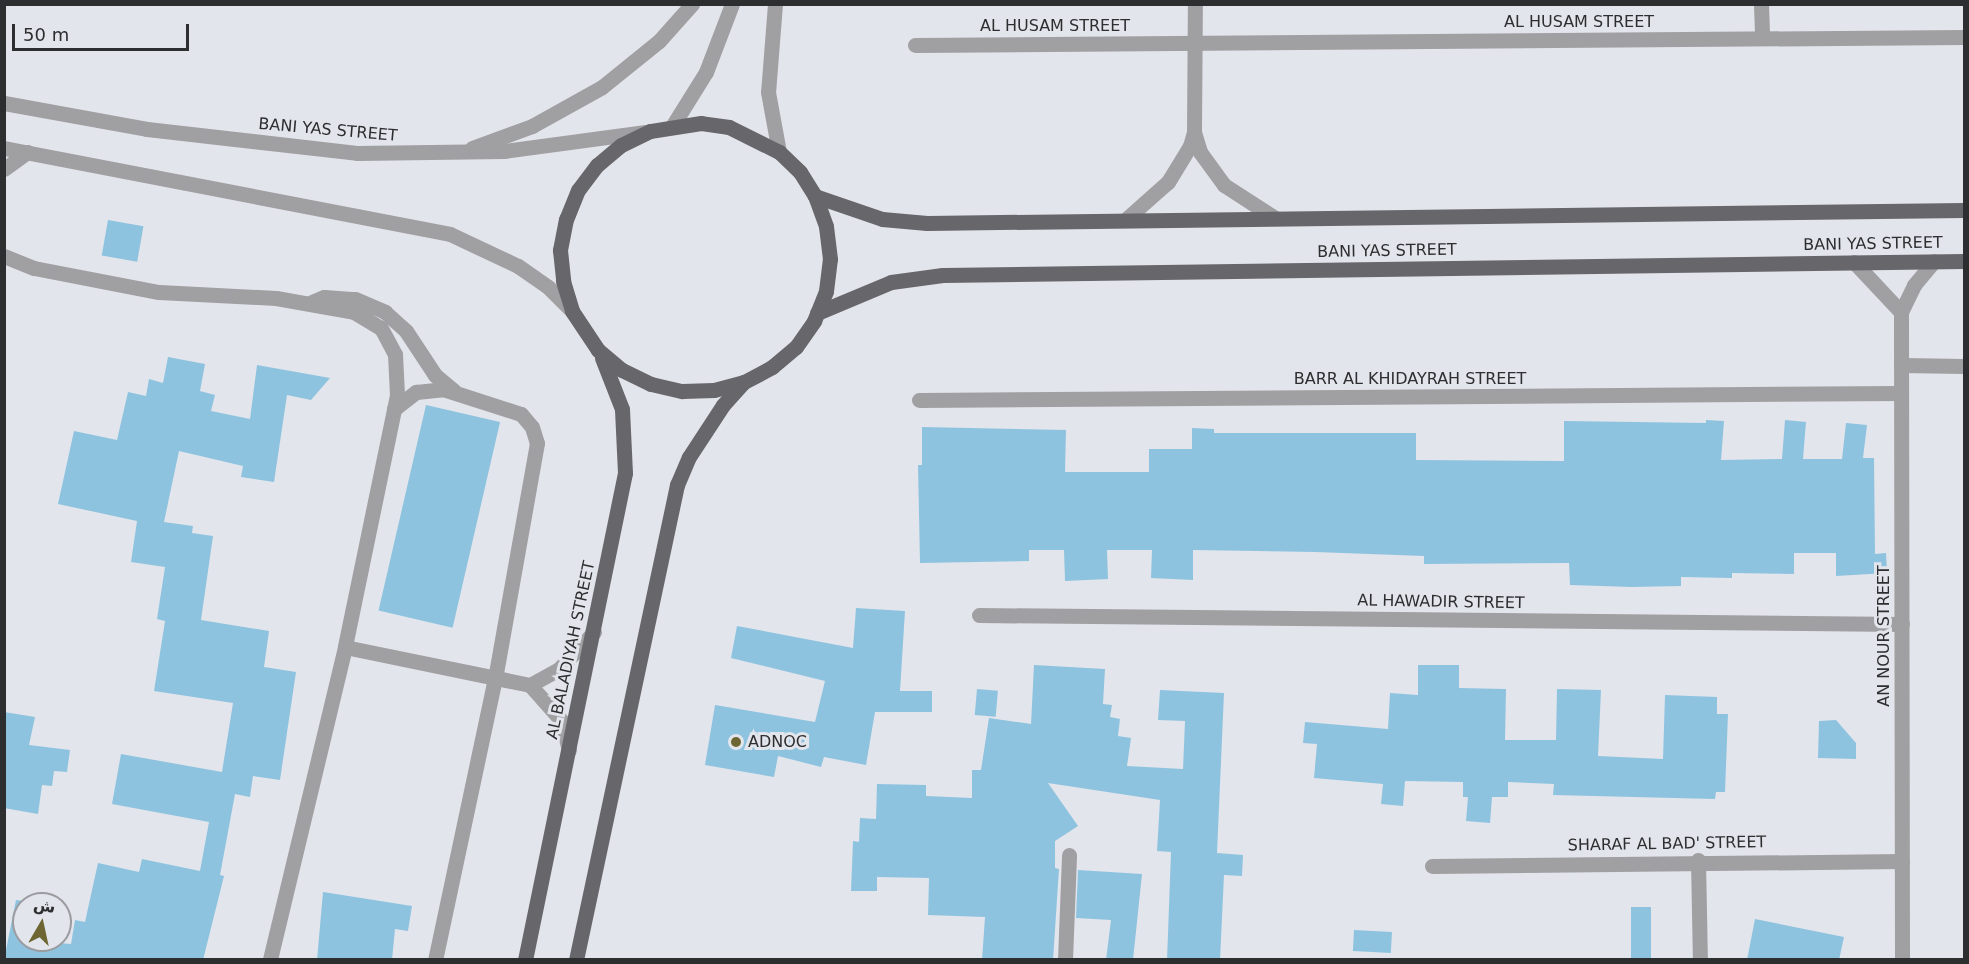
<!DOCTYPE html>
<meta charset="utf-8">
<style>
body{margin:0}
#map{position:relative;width:1969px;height:964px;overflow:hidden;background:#e2e5eb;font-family:"DejaVu Sans","Noto Naskh Arabic",sans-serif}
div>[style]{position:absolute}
.building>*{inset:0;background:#8ec3e0;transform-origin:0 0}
.minor>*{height:15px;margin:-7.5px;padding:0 7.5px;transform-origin:7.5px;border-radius:7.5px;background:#a09fa2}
.major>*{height:15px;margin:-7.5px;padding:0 7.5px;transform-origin:7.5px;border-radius:7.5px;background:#67666b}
.dots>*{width:16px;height:16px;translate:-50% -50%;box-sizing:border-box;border:3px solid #e2e5eb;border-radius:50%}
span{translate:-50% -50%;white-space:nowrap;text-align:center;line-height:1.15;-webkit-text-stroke:6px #e2e5eb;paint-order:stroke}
.street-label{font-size:16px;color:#2d2e30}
.poi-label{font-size:16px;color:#2d2e30}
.left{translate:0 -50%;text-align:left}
.frame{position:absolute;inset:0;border:6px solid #2d2e30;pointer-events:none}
.north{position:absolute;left:12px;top:892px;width:60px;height:60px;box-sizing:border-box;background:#e2e5eb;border:2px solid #9a9ca0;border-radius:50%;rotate:9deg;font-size:16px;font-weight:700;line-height:24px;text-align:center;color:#2d2e30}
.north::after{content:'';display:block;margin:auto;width:21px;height:27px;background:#6d6633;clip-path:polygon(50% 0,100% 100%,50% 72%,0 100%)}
.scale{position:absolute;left:12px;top:24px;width:177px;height:27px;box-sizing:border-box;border:3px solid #2d2e30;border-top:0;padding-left:8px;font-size:18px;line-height:21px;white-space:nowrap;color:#2d2e30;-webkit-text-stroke:4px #e2e5eb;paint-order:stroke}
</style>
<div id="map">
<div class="building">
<i style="left:108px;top:220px;width:36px;height:36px;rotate:10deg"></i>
<i style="clip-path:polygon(168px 357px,205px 364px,200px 391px,215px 395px,211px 411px,250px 419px,257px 365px,330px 378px,311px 400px,287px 395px,274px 482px,241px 477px,243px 466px,179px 451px,164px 522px,193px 526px,192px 533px,213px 536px,201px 620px,269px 631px,264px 667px,296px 672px,280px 780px,253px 776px,250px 797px,235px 794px,220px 875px,224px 876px,203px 960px,4px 960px,16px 900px,24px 901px,24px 940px,71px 944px,75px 920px,85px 922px,98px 863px,139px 872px,142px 859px,200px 871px,209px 822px,112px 804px,121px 754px,222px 772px,233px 703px,154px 691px,165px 621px,157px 619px,165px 567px,131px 562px,137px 521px,58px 504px,74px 431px,117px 440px,128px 392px,146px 396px,149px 379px,163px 383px)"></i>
<i style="left:426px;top:405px;width:76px;height:211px;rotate:13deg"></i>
<i style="clip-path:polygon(1706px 420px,1724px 421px,1721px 460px,1782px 459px,1785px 420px,1806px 422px,1803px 459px,1842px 459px,1846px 423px,1867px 425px,1863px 458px,1874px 458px,1875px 554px,1886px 553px,1887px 573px,1836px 576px,1836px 553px,1794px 553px,1794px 574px,1732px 573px,1732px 578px,1681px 577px,1681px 586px,1632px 587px,1570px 585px,1569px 563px,1424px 564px,1424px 556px,1315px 552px,1193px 550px,1193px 580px,1151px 578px,1152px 550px,1107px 550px,1108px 579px,1065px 581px,1064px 550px,1029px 550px,1029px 561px,920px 563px,918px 465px,922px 465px,922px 427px,1066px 430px,1065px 472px,1149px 472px,1149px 449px,1192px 449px,1192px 428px,1214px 429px,1214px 433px,1416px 433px,1416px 460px,1564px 461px,1564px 421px,1706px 423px)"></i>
<i style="clip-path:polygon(856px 608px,905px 611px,900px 691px,932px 691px,932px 712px,875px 712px,866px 765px,824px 757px,821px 767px,778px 756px,774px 777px,705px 765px,715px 705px,815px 722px,825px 681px,731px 658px,737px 626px,853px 648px)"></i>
<i style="clip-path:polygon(1034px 665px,1105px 669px,1103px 704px,1112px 705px,1110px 717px,1120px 719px,1118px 736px,1131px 738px,1127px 766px,1183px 769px,1185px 721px,1158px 720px,1160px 690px,1224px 693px,1217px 853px,1243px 855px,1242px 876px,1224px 875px,1220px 960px,1167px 960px,1171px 852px,1157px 851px,1160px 800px,1048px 783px,1078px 826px,1055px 841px,1055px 868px,1059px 869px,1053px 960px,982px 960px,985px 917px,928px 915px,929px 878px,877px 877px,877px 891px,851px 891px,853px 841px,859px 842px,860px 818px,876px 819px,877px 784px,926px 785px,926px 796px,972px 798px,972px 770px,981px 770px,989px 718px,1031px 724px)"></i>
<i style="clip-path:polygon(1418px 665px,1459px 665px,1459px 688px,1506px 689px,1505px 740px,1556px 740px,1557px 689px,1601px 690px,1598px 756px,1663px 759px,1665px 695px,1717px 697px,1717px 714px,1728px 714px,1725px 792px,1716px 792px,1715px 799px,1553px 795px,1554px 784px,1508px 782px,1508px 797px,1492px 797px,1490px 823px,1466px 821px,1468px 797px,1463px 797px,1463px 782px,1405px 781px,1403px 806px,1381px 804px,1383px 784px,1314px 778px,1317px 744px,1303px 743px,1305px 722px,1388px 729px,1390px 693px,1418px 695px)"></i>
<i style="left:977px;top:689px;width:21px;height:26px;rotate:5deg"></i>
<i style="clip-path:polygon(4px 712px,35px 717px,29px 745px,70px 750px,67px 772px,54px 771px,52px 786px,42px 785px,38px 814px,4px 808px)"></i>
<i style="clip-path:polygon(1836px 720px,1856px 743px,1856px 759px,1818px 758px,1819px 721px)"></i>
<i style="clip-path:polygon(1078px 870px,1142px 874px,1133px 960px,1106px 960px,1111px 920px,1076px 918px)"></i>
<i style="clip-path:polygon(323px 892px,412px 906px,408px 931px,395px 929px,392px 960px,317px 960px)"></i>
<i style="left:1631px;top:907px;width:20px;height:53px"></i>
<i style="clip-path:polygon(1755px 919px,1844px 937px,1839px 960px,1747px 960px)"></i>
<i style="left:1354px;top:930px;width:38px;height:21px;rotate:3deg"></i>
</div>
<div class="minor">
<i style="left:775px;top:4px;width:88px;rotate:94.5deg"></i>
<i style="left:768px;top:92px;width:61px;rotate:79.6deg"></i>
<i style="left:1761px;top:4px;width:34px;rotate:88deg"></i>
<i style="left:915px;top:45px;width:1049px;rotate:-0.44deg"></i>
<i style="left:4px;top:103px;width:145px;rotate:10.3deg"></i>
<i style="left:147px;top:129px;width:211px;rotate:6.5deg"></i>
<i style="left:357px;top:153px;width:147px;rotate:-0.8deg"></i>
<i style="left:504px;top:151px;width:141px;rotate:-7.7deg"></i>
<i style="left:673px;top:125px;width:62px;rotate:-58.1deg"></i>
<i style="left:706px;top:72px;width:73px;rotate:-69.1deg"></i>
<i style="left:1194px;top:132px;width:21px;rotate:73deg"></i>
<i style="left:1200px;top:152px;width:41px;rotate:54deg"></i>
<i style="left:1224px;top:185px;width:61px;rotate:32.9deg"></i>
<i style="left:4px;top:148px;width:454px;rotate:10.9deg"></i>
<i style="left:450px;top:234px;width:75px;rotate:25.2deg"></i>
<i style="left:518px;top:266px;width:37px;rotate:35deg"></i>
<i style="left:548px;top:287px;width:34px;rotate:45deg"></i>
<i style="left:472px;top:148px;width:64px;rotate:-20.1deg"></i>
<i style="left:532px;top:126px;width:80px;rotate:-29.1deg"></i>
<i style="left:602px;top:87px;width:73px;rotate:-38.9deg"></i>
<i style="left:659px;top:41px;width:50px;rotate:-48.3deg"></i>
<i style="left:4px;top:169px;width:29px;rotate:-36deg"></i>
<i style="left:1125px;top:220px;width:57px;rotate:-41.5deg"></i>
<i style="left:1168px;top:182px;width:42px;rotate:-58.6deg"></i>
<i style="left:1190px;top:146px;width:15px;rotate:-74deg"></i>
<i style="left:1194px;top:132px;width:128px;rotate:-89.6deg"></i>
<i style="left:4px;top:256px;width:32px;rotate:22deg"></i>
<i style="left:34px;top:268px;width:127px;rotate:10.9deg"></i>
<i style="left:159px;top:292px;width:117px;rotate:2.9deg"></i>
<i style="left:276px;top:298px;width:79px;rotate:10.2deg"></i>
<i style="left:354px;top:312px;width:31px;rotate:31deg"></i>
<i style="left:381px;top:328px;width:30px;rotate:62deg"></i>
<i style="left:395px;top:354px;width:41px;rotate:87.2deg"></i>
<i style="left:397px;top:395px;width:257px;rotate:101.7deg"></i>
<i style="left:345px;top:647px;width:322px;rotate:103.5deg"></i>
<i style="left:1854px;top:262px;width:69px;rotate:46.8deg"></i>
<i style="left:312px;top:302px;width:13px;rotate:-23deg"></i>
<i style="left:324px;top:297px;width:31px;rotate:4deg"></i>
<i style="left:355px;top:299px;width:33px;rotate:23deg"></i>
<i style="left:385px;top:312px;width:28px;rotate:42deg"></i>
<i style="left:406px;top:331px;width:53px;rotate:56.6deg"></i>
<i style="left:435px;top:375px;width:25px;rotate:40deg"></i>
<i style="left:1901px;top:365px;width:63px;rotate:0.9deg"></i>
<i style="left:919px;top:400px;width:982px;rotate:-0.41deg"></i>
<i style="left:394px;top:409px;width:28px;rotate:-38deg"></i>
<i style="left:416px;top:392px;width:27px;rotate:-6deg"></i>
<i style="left:443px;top:389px;width:82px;rotate:17.8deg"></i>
<i style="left:521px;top:414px;width:17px;rotate:50deg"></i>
<i style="left:532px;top:427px;width:17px;rotate:73deg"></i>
<i style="left:537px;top:443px;width:239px;rotate:100.1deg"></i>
<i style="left:495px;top:678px;width:288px;rotate:102deg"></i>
<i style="left:979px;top:615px;width:923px;rotate:0.56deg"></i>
<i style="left:345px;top:647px;width:189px;rotate:11.6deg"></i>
<i style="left:530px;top:685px;width:47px;rotate:48.5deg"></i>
<i style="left:561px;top:720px;width:31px;rotate:75deg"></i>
<i style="left:530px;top:685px;width:33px;rotate:-29deg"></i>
<i style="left:559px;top:669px;width:51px;rotate:-46.6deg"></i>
<i style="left:1698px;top:860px;width:100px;rotate:88.9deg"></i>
<i style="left:1432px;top:866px;width:470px;rotate:-0.6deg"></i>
<i style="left:1065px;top:960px;width:105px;rotate:-87.8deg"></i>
<i style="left:1902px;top:960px;width:648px;rotate:-90.09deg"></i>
<i style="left:1901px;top:312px;width:30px;rotate:-64deg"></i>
<i style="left:1914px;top:285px;width:31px;rotate:-50deg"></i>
</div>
<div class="major">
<i style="left:815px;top:196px;width:71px;rotate:18.9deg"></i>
<i style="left:882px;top:219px;width:45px;rotate:5.1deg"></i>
<i style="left:927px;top:223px;width:1037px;rotate:-0.72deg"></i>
<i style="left:817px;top:313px;width:80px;rotate:-22.7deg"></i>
<i style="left:891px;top:282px;width:52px;rotate:-7.7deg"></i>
<i style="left:943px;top:275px;width:1021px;rotate:-0.79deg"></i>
<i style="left:525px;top:960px;width:497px;rotate:-78.4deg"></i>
<i style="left:625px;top:473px;width:64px;rotate:-92.7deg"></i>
<i style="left:622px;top:409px;width:55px;rotate:-111.4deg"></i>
<i style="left:576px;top:960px;width:486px;rotate:-78deg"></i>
<i style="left:677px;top:485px;width:30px;rotate:-67deg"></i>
<i style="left:689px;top:457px;width:62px;rotate:-56.8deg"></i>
<i style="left:723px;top:405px;width:31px;rotate:-48deg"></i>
<i style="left:744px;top:382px;width:32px;rotate:-28deg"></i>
<i style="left:772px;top:367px;width:31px;rotate:-40deg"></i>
<i style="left:796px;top:347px;width:32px;rotate:-55deg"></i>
<i style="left:814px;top:321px;width:32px;rotate:-68deg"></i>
<i style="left:826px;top:291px;width:32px;rotate:-83deg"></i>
<i style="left:830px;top:259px;width:33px;rotate:-97deg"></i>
<i style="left:826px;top:226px;width:32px;rotate:-110deg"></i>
<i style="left:815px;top:196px;width:28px;rotate:-122deg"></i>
<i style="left:800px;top:172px;width:29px;rotate:-136deg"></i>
<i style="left:779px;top:152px;width:56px;rotate:-153.4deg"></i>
<i style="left:729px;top:127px;width:28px;rotate:-172deg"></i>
<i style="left:701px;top:123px;width:52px;rotate:171.1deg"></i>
<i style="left:650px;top:131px;width:32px;rotate:154deg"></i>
<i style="left:621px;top:145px;width:31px;rotate:140deg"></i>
<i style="left:597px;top:165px;width:31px;rotate:127deg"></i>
<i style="left:578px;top:190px;width:31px;rotate:112deg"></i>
<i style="left:566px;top:219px;width:32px;rotate:101deg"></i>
<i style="left:560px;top:250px;width:31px;rotate:84deg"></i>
<i style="left:563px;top:281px;width:31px;rotate:73deg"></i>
<i style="left:572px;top:311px;width:47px;rotate:56.3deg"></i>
<i style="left:598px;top:350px;width:31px;rotate:40deg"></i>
<i style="left:622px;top:370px;width:32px;rotate:26deg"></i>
<i style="left:651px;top:384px;width:32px;rotate:13deg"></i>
<i style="left:682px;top:391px;width:32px;rotate:-2deg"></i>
<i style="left:714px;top:390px;width:31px;rotate:-15deg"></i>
</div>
<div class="dots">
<i style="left:736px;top:742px;background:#6d6633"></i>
</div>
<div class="street-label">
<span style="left:1579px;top:22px">AL HUSAM STREET</span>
<span style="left:1055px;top:26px">AL HUSAM STREET</span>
<span style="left:328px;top:130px;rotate:5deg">BANI YAS STREET</span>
<span style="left:1873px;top:244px;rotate:-1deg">BANI YAS STREET</span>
<span style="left:1387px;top:251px;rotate:-1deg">BANI YAS STREET</span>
<span style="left:1410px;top:379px">BARR AL KHIDAYRAH STREET</span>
<span style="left:1441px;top:602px;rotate:1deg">AL HAWADIR STREET</span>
<span style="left:1884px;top:636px;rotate:-90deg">AN NOUR STREET</span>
<span style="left:571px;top:650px;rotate:-78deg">AL BALADIYAH STREET</span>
<span style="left:1667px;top:844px;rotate:-1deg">SHARAF AL BAD' STREET</span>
</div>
<div class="poi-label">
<span class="left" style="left:748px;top:742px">ADNOC</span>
</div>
<div class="frame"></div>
<div class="north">ش</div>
<div class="scale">50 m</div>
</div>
